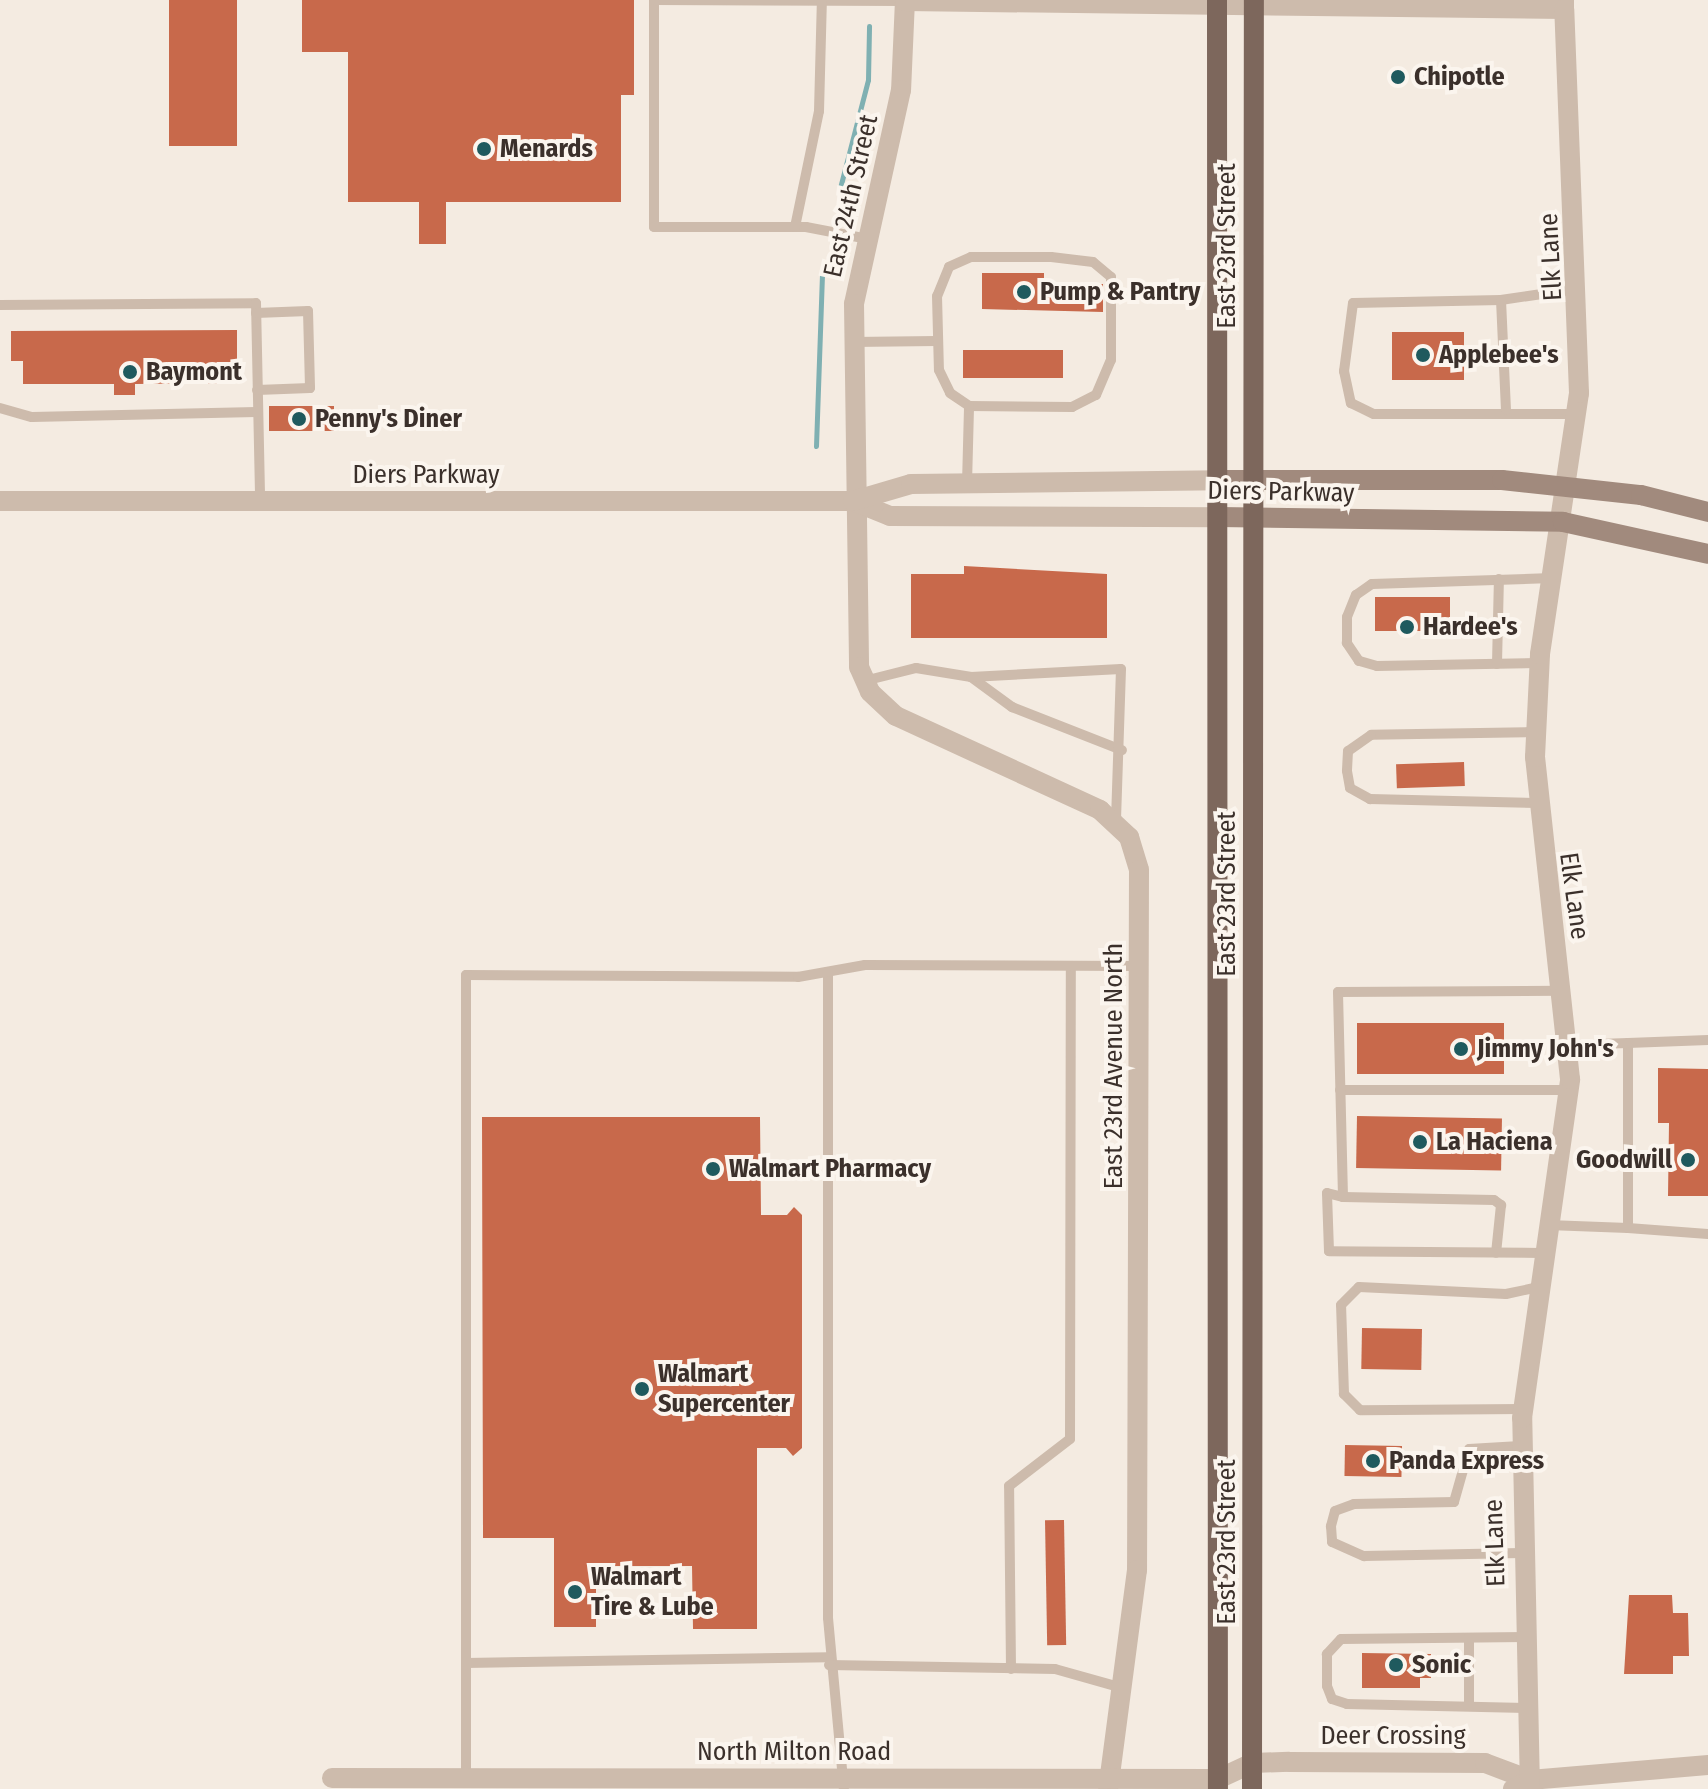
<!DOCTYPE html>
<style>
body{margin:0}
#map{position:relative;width:1708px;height:1789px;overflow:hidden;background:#f4ebe1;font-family:"Fira Sans Condensed",sans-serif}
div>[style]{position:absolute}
.stream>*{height:5px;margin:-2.5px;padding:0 2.5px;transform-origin:2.5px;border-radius:2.5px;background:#7fb0b2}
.building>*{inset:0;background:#c8694b;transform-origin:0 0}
.service>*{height:10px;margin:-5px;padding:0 5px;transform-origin:5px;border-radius:5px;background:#cdbbac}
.minor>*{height:20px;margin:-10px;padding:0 10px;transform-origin:10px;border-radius:10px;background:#cdbbac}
.secondary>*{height:20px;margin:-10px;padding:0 10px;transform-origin:10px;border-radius:10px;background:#a18a7d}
.primary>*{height:20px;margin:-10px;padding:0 10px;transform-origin:10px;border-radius:10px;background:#7d675c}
.dots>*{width:22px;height:22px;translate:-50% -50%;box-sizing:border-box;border:4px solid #fbf5ee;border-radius:50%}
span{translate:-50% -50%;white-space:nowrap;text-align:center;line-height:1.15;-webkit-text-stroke:8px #fbf5ee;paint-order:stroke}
.poi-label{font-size:26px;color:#3b302b;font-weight:700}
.left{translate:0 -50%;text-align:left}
.right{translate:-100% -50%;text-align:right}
.street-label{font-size:26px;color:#3b302b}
</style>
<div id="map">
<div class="stream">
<i style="left:840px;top:188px;width:112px;rotate:-75.5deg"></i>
<i style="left:868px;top:80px;width:54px;rotate:-88.9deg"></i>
<i style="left:816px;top:446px;width:170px;rotate:-88deg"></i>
</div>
<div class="building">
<i style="left:169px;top:0;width:68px;height:146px"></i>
<i style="clip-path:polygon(302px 0,634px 0,634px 95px,621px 95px,621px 202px,446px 202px,446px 244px,419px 244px,419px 202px,348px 202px,348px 52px,302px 52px)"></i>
<i style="clip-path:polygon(982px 273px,1044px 273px,1044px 284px,1103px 284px,1103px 312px,982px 309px)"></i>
<i style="clip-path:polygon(237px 330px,237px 383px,135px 384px,135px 395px,114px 395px,114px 384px,23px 384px,23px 361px,11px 361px,11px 331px)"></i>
<i style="left:1392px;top:332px;width:72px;height:48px"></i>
<i style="left:963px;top:350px;width:100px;height:28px"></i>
<i style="left:334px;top:406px;width:25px;height:65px;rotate:90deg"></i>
<i style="clip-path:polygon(964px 566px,1107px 574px,1107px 638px,911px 638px,911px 574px,964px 574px)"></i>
<i style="left:1450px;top:597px;width:34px;height:75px;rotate:90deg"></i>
<i style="left:1464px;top:762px;width:24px;height:68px;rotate:88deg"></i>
<i style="left:1357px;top:1023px;width:147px;height:51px"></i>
<i style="clip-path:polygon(1658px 1068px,1708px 1069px,1708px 1196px,1668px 1196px,1669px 1123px,1658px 1123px)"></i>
<i style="left:1357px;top:1116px;width:145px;height:52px;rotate:1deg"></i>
<i style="clip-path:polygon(482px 1117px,760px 1117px,761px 1215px,787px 1215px,794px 1207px,802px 1215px,802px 1448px,793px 1456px,786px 1448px,757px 1448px,757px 1629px,693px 1629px,692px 1566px,596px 1566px,596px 1627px,554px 1627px,554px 1538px,483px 1538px)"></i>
<i style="left:1362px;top:1328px;width:60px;height:41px;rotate:1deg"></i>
<i style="left:1345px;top:1445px;width:57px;height:31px;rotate:1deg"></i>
<i style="left:1064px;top:1520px;width:125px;height:19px;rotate:89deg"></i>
<i style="clip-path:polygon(1629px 1595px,1672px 1595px,1673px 1613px,1688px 1613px,1689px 1656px,1673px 1656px,1673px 1674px,1624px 1674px)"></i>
<i style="clip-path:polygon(1362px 1653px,1431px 1654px,1431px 1678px,1420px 1678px,1420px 1688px,1362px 1688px)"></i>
</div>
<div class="service">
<i style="left:654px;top:0;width:227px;rotate:90deg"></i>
<i style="left:654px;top:227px;width:152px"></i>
<i style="left:806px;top:227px;width:58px;rotate:10.9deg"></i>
<i style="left:654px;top:0;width:251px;rotate:0.2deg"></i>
<i style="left:795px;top:227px;width:118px;rotate:-78.3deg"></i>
<i style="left:819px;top:111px;width:111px;rotate:-88.5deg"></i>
<i style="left:1576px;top:289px;width:76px;rotate:171.7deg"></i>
<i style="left:1501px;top:300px;width:148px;rotate:178.8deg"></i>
<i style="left:1353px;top:303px;width:69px;rotate:97.5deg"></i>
<i style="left:1344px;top:371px;width:33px;rotate:78deg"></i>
<i style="left:1351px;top:403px;width:25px;rotate:26deg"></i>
<i style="left:1374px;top:414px;width:203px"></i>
<i style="left:1501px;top:300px;width:110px;rotate:87.4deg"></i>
<i style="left:0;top:305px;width:256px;rotate:-0.4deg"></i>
<i style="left:256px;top:303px;width:198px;rotate:88.8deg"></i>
<i style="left:256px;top:313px;width:52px;rotate:-2.2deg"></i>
<i style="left:308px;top:311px;width:77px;rotate:88.5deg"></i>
<i style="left:310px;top:388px;width:53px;rotate:177.8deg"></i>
<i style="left:853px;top:342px;width:83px;rotate:-0.7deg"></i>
<i style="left:0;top:408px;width:33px;rotate:16deg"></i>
<i style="left:32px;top:417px;width:226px;rotate:-1.3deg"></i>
<i style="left:967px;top:484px;width:78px;rotate:-88.5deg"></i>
<i style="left:969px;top:406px;width:103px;rotate:0.6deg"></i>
<i style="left:1072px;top:407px;width:27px;rotate:-27deg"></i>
<i style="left:1096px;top:395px;width:38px;rotate:-67deg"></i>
<i style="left:1111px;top:360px;width:83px;rotate:-90deg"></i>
<i style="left:1111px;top:277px;width:23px;rotate:-140deg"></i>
<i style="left:1093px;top:262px;width:42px;rotate:-173.2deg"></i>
<i style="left:1051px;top:257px;width:80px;rotate:180deg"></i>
<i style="left:971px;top:257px;width:24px;rotate:156deg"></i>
<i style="left:949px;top:267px;width:31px;rotate:112deg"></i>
<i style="left:937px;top:296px;width:74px;rotate:88.5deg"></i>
<i style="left:939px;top:370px;width:25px;rotate:64deg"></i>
<i style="left:950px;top:393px;width:23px;rotate:34deg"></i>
<i style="left:1539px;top:663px;width:162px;rotate:178.9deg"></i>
<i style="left:1377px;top:666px;width:19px;rotate:-164deg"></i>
<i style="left:1359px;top:661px;width:22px;rotate:-124deg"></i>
<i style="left:1347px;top:643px;width:26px;rotate:-90deg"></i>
<i style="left:1347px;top:617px;width:24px;rotate:-68deg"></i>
<i style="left:1356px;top:595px;width:19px;rotate:-35deg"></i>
<i style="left:1372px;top:584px;width:180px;rotate:-1.9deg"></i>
<i style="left:1497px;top:664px;width:85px;rotate:-88.7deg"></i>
<i style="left:971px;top:677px;width:51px;rotate:36.2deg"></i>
<i style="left:1012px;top:707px;width:118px;rotate:21.4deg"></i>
<i style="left:864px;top:681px;width:54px;rotate:-14deg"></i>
<i style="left:916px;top:668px;width:56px;rotate:9.3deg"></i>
<i style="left:971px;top:677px;width:150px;rotate:-3.1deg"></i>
<i style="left:1121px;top:669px;width:154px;rotate:91.9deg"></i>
<i style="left:1535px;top:732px;width:164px;rotate:179deg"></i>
<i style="left:1371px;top:735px;width:28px;rotate:145deg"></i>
<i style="left:1348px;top:751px;width:20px;rotate:93deg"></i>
<i style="left:1347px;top:771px;width:17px;rotate:80deg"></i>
<i style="left:1350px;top:788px;width:23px;rotate:29deg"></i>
<i style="left:1370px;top:799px;width:167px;rotate:1.4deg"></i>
<i style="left:828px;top:974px;width:644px;rotate:90deg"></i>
<i style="left:828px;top:1618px;width:172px;rotate:84.7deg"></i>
<i style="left:1628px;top:1043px;width:80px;rotate:-2.1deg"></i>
<i style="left:1340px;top:1090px;width:229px"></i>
<i style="left:1343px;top:1197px;width:151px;rotate:1.1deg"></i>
<i style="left:1494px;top:1200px;width:9px;rotate:36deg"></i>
<i style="left:1501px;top:1205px;width:48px;rotate:95.9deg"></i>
<i style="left:1548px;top:1225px;width:80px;rotate:2.1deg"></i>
<i style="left:1628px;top:1228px;width:185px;rotate:-90deg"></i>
<i style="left:1628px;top:1043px;width:58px;rotate:178deg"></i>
<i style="left:1628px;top:1228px;width:80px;rotate:4.3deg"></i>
<i style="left:1541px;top:1253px;width:212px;rotate:-179.5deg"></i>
<i style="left:1329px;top:1251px;width:58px;rotate:-92deg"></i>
<i style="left:1327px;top:1193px;width:16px;rotate:14deg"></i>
<i style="left:1343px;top:1197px;width:205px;rotate:-91.4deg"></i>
<i style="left:1338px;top:992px;width:223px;rotate:-0.3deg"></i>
<i style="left:1522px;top:1409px;width:162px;rotate:179.6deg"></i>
<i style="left:1360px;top:1410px;width:23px;rotate:-135deg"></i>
<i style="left:1344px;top:1394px;width:89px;rotate:-91.9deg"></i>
<i style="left:1341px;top:1305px;width:25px;rotate:-45deg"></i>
<i style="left:1359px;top:1287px;width:147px;rotate:2.7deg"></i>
<i style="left:1506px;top:1294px;width:30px;rotate:-12deg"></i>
<i style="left:1520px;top:1446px;width:51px;rotate:176.6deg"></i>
<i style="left:1469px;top:1449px;width:55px;rotate:105.8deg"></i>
<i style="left:1454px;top:1502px;width:100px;rotate:178.9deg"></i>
<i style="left:1354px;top:1504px;width:20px;rotate:160deg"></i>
<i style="left:1335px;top:1511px;width:16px;rotate:105deg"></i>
<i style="left:1331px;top:1526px;width:16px;rotate:86deg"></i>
<i style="left:1332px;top:1542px;width:35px;rotate:24deg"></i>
<i style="left:1364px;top:1556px;width:157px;rotate:-1.1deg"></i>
<i style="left:1525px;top:1637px;width:184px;rotate:179.4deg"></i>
<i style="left:1341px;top:1639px;width:21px;rotate:133deg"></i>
<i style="left:1327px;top:1654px;width:32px;rotate:90deg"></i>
<i style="left:1327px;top:1686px;width:14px;rotate:69deg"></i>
<i style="left:1332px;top:1699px;width:16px;rotate:18deg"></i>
<i style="left:1347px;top:1704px;width:181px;rotate:1.3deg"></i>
<i style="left:1469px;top:1638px;width:68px;rotate:90deg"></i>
<i style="left:466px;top:1663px;width:363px;rotate:-0.9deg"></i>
<i style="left:829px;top:1665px;width:226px;rotate:1deg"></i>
<i style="left:1055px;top:1669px;width:66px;rotate:15.7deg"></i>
<i style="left:1011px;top:1669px;width:183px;rotate:-90.6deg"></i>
<i style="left:1009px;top:1486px;width:77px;rotate:-37.6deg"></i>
<i style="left:1070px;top:1439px;width:473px;rotate:-89.9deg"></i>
<i style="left:466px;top:1778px;width:803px;rotate:-90deg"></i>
<i style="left:466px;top:975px;width:332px;rotate:0.3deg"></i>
<i style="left:798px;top:977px;width:68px;rotate:-10.2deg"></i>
<i style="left:865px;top:965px;width:274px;rotate:0.2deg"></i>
</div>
<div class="minor">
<i style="left:905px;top:0;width:90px;rotate:92.5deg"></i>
<i style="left:901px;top:90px;width:219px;rotate:102.4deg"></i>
<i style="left:854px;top:304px;width:363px;rotate:89.2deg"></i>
<i style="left:859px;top:667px;width:27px;rotate:66deg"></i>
<i style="left:870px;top:692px;width:35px;rotate:43deg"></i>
<i style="left:896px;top:716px;width:225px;rotate:24.7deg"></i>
<i style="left:1100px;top:810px;width:40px;rotate:43deg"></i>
<i style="left:1129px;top:837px;width:34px;rotate:73deg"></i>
<i style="left:1139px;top:870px;width:700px;rotate:90.16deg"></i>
<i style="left:1137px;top:1570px;width:221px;rotate:97.5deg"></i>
<i style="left:905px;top:1px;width:659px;rotate:0.7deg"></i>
<i style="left:1564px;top:9px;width:9px;rotate:-90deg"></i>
<i style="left:0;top:501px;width:853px"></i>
<i style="left:853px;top:501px;width:40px;rotate:22deg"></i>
<i style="left:890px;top:516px;width:329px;rotate:0.2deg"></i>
<i style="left:853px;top:501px;width:60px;rotate:-16.3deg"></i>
<i style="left:911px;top:484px;width:307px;rotate:-0.7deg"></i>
<i style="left:332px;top:1778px;width:886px;rotate:0.06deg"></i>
<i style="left:1218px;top:1779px;width:38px;rotate:-25deg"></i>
<i style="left:1253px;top:1763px;width:36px;rotate:-2deg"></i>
<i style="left:1289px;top:1762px;width:196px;rotate:0.3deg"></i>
<i style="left:1485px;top:1763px;width:48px;rotate:20.7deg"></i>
<i style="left:1513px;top:1789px;width:19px;rotate:-28deg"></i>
<i style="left:1530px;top:1780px;width:179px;rotate:-4.8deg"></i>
<i style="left:1530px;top:1789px;width:371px;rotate:-91.2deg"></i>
<i style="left:1522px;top:1418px;width:342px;rotate:-81.9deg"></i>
<i style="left:1570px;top:1079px;width:324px;rotate:-96.2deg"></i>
<i style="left:1535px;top:757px;width:103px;rotate:-87.2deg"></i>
<i style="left:1540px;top:654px;width:264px;rotate:-81.5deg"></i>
<i style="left:1579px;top:393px;width:384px;rotate:-92.2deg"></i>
</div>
<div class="secondary">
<i style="left:1218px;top:480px;width:284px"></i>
<i style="left:1502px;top:480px;width:140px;rotate:6.2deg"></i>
<i style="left:1641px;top:495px;width:69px;rotate:14.2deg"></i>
<i style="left:1219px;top:517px;width:344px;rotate:0.8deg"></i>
<i style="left:1563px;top:522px;width:148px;rotate:12.4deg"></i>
</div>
<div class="primary">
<i style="left:1217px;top:0;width:1789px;rotate:89.97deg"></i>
<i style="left:1252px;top:1789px;width:1789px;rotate:-89.94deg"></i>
</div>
<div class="dots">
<i style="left:1398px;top:77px;background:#1f5a5e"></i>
<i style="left:484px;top:149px;background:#1f5a5e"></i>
<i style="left:1024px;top:292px;background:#1f5a5e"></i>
<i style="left:1423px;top:355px;background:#1f5a5e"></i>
<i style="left:130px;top:372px;background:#1f5a5e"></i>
<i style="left:299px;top:419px;background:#1f5a5e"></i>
<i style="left:1407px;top:627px;background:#1f5a5e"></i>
<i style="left:1461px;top:1049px;background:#1f5a5e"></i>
<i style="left:1420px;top:1142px;background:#1f5a5e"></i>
<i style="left:1688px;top:1160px;background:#1f5a5e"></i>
<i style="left:713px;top:1169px;background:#1f5a5e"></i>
<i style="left:642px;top:1389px;background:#1f5a5e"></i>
<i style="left:1373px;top:1461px;background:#1f5a5e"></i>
<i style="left:575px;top:1592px;background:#1f5a5e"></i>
<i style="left:1396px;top:1665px;background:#1f5a5e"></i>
</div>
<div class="poi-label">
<span class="left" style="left:1414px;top:77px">Chipotle</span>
<span class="left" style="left:500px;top:149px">Menards</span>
<span class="left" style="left:1040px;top:292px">Pump &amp; Pantry</span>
<span class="left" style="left:1439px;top:355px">Applebee's</span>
<span class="left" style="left:146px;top:372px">Baymont</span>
<span class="left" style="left:315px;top:419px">Penny's Diner</span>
<span class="left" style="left:1423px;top:627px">Hardee's</span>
<span class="left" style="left:1477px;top:1049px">Jimmy John's</span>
<span class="left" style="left:1436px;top:1142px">La Haciena</span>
<span class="right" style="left:1672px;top:1160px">Goodwill</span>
<span class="left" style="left:729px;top:1169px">Walmart Pharmacy</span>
<span class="left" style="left:658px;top:1389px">Walmart<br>Supercenter</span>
<span class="left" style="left:1389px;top:1461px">Panda Express</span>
<span class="left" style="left:591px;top:1592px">Walmart<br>Tire &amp; Lube</span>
<span class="left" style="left:1412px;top:1665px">Sonic</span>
</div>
<div class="street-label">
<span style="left:851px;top:196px;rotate:-77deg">East 24th Street</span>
<span style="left:1227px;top:246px;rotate:-90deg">East 23rd Street</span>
<span style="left:1551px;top:257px;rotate:-93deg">Elk Lane</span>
<span style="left:426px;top:475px">Diers Parkway</span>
<span style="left:1281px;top:492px;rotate:1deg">Diers Parkway</span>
<span style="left:1227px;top:894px;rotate:-90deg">East 23rd Street</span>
<span style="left:1574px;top:896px;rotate:82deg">Elk Lane</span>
<span style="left:1114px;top:1066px;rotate:-90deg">East 23rd Avenue North</span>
<span style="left:1227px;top:1542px;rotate:-90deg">East 23rd Street</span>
<span style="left:1495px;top:1543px;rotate:-92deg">Elk Lane</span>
<span style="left:1393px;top:1736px">Deer Crossing</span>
<span style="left:794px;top:1752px">North Milton Road</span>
</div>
</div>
